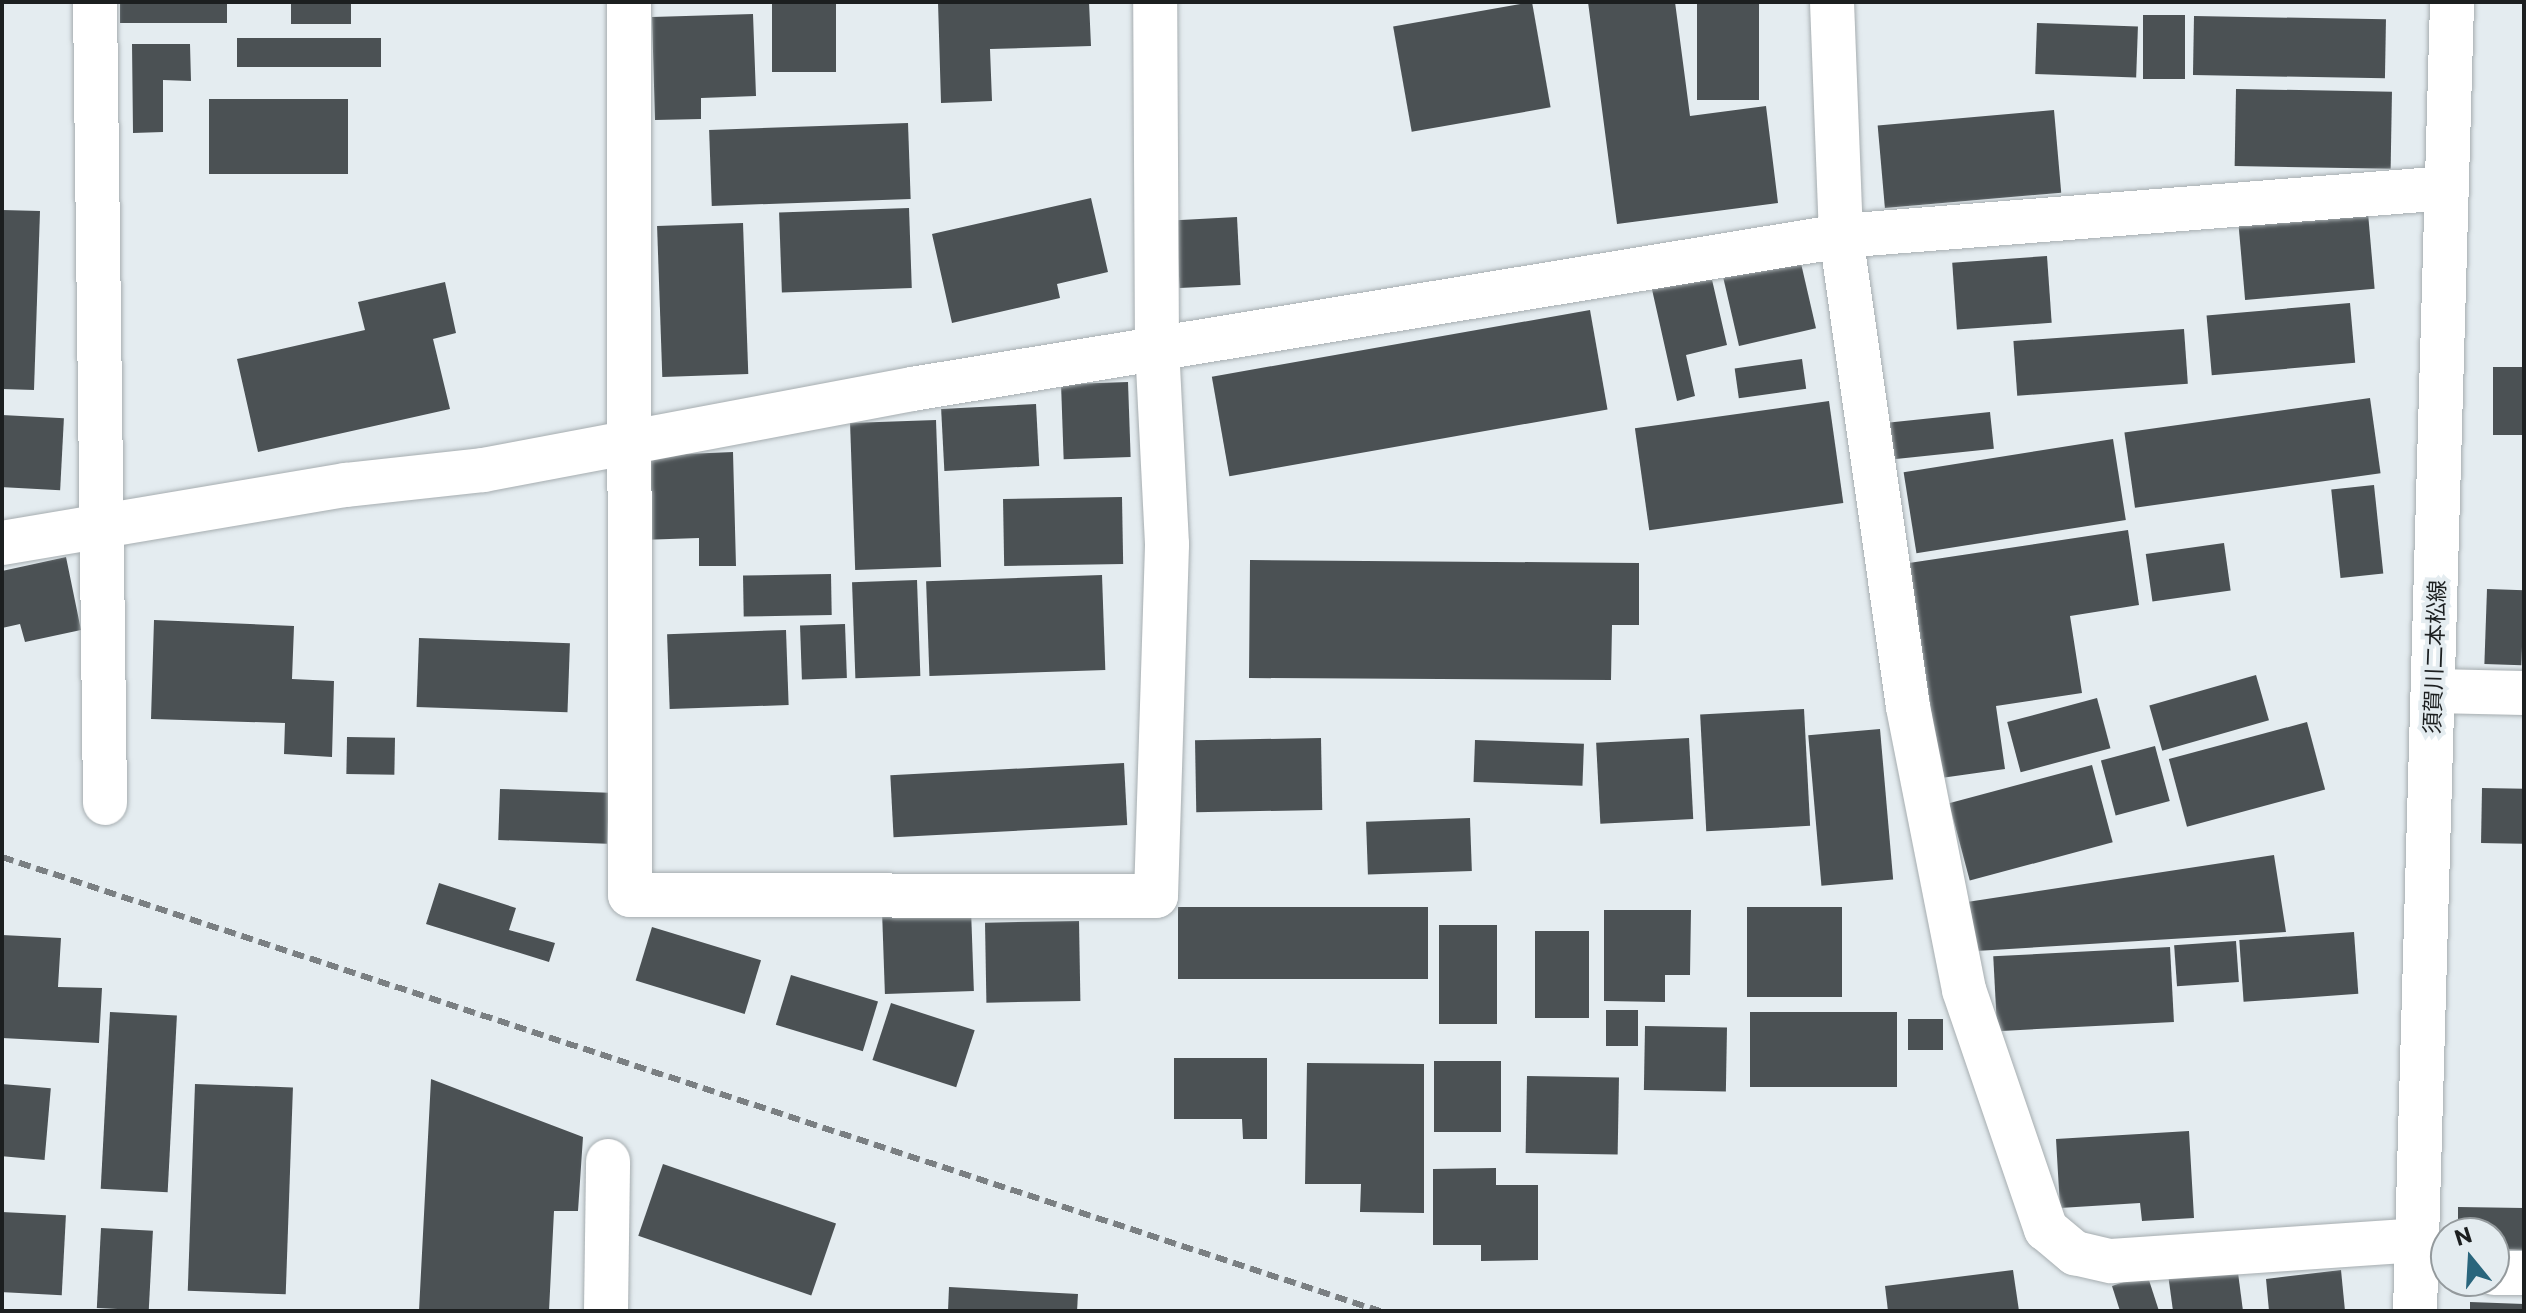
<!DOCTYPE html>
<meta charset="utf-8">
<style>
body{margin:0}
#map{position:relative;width:2526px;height:1313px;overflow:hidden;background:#e4ecf0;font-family:Commissioner,"Noto Sans JP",sans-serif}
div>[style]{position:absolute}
.building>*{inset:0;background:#4b5154;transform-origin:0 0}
.roads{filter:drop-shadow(0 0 2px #a6adb0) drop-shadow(0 0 2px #a6adb0)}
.minor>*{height:44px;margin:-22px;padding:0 22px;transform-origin:22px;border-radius:22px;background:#fff}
.secondary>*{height:44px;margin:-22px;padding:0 22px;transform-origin:22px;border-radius:22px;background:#fff}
.rail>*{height:6px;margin-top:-3px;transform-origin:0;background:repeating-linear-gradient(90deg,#7a7f82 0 12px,transparent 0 18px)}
span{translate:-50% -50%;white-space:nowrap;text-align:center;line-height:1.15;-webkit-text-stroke:8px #e4ecf0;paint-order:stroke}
.street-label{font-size:22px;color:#1c1f20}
.frame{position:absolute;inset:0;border:4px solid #1c1f20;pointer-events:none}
.north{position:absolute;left:2430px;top:1217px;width:80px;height:80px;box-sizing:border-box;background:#e4ecf0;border:2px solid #949a9d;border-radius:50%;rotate:342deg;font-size:22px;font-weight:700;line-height:32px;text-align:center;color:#1c1f20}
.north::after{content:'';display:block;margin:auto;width:28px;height:36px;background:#29657c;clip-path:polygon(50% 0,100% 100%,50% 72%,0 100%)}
</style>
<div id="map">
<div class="building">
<i style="left:120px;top:2px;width:107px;height:21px"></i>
<i style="left:291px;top:2px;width:60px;height:22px"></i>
<i style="left:772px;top:2px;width:64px;height:70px"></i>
<i style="clip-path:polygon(938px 2px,1089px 2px,1091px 46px,990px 49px,992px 101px,941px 103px)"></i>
<i style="left:1532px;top:2px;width:107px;height:141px;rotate:80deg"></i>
<i style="clip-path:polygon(1588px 2px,1675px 2px,1690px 116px,1766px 106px,1778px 203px,1617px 224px)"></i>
<i style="left:1697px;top:2px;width:62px;height:98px"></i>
<i style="clip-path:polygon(753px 14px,756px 96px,701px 98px,701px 119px,655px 120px,652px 17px)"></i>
<i style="left:2143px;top:15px;width:42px;height:64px"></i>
<i style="left:2194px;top:16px;width:192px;height:59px;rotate:1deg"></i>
<i style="left:2037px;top:23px;width:101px;height:51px;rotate:2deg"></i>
<i style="left:237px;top:38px;width:144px;height:29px"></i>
<i style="clip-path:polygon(132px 44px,190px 44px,191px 81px,163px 80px,163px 132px,133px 133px)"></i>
<i style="left:2236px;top:89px;width:156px;height:77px;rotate:1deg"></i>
<i style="left:209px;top:99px;width:139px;height:75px"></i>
<i style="left:2054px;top:110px;width:83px;height:177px;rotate:85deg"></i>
<i style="left:908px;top:123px;width:76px;height:199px;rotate:88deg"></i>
<i style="clip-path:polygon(1091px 198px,1108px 272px,1057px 284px,1060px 298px,952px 323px,932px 234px)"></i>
<i style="left:909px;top:208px;width:80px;height:130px;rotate:88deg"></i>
<i style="clip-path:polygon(2px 210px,40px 211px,34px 390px,2px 389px)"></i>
<i style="left:2368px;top:213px;width:76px;height:130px;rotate:85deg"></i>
<i style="left:1237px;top:217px;width:68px;height:61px;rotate:87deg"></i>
<i style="left:743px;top:223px;width:151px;height:86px;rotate:88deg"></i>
<i style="left:2047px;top:256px;width:67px;height:95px;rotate:86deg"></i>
<i style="left:1800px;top:259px;width:71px;height:79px;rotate:77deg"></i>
<i style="clip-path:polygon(1710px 271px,1727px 345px,1686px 355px,1695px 396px,1677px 401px,1651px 285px)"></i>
<i style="clip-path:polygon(445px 282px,456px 333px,433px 339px,450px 409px,258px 452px,237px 359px,365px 330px,358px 302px)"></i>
<i style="left:2350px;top:303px;width:60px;height:144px;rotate:85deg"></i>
<i style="left:1590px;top:310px;width:101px;height:384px;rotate:80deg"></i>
<i style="left:2184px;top:329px;width:55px;height:171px;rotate:86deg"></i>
<i style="left:1802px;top:359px;width:30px;height:68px;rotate:82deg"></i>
<i style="left:2493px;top:367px;width:31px;height:68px"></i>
<i style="left:1128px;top:382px;width:75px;height:67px;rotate:88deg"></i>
<i style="left:2370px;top:398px;width:76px;height:248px;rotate:82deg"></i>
<i style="left:1829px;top:401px;width:103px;height:196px;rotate:82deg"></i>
<i style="left:1036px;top:404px;width:62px;height:95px;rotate:87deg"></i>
<i style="left:1990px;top:412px;width:37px;height:108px;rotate:84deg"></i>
<i style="left:2px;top:415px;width:62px;height:72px;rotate:3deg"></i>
<i style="left:936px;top:420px;width:147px;height:86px;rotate:88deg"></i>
<i style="left:2113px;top:439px;width:82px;height:212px;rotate:81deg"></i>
<i style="clip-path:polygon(733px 452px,736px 566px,699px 566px,699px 538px,640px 540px,638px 456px)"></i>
<i style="left:2374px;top:485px;width:89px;height:43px;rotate:84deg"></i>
<i style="left:1122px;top:497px;width:67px;height:119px;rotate:89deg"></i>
<i style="clip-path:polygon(2128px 530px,2139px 605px,2070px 616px,2082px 693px,1996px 706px,2005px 769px,1941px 778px,1909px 563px)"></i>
<i style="left:2224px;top:543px;width:48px;height:79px;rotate:82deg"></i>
<i style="clip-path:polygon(66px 557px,81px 630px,25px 642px,20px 624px,2px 628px,2px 571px)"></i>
<i style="clip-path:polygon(1250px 560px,1639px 563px,1639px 625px,1612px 625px,1611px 680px,1249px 678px)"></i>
<i style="left:831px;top:574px;width:41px;height:88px;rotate:89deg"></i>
<i style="left:1102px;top:575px;width:95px;height:176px;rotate:88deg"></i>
<i style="left:917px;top:580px;width:96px;height:65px;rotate:88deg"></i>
<i style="left:2487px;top:589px;width:37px;height:75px;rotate:2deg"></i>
<i style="clip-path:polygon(154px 620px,294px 626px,292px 679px,334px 681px,332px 757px,284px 754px,285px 723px,151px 719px)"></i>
<i style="left:845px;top:624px;width:54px;height:45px;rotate:88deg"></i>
<i style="left:786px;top:630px;width:75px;height:119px;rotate:88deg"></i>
<i style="left:419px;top:638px;width:151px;height:69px;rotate:2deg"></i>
<i style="left:2256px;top:675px;width:47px;height:111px;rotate:74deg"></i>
<i style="left:2097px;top:698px;width:52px;height:93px;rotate:75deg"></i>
<i style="left:1804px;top:709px;width:117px;height:104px;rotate:87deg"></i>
<i style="left:2307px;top:722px;width:70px;height:143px;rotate:75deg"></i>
<i style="left:1880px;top:729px;width:151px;height:72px;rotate:85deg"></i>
<i style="left:347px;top:737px;width:48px;height:37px;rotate:1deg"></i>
<i style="left:1321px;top:738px;width:72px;height:126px;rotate:89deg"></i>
<i style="left:1689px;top:738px;width:81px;height:93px;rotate:87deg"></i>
<i style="left:1475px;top:740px;width:109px;height:42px;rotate:2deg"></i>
<i style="left:2155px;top:746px;width:57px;height:56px;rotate:75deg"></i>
<i style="left:1124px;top:763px;width:62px;height:234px;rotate:87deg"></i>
<i style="left:2092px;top:765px;width:80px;height:148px;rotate:75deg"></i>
<i style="left:2482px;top:788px;width:42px;height:55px;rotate:1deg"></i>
<i style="left:500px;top:789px;width:109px;height:51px;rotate:2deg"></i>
<i style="left:1470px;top:818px;width:53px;height:104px;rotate:88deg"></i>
<i style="clip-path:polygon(2274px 855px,2286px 932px,1976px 951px,1967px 902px)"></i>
<i style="clip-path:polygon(439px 883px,516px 908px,509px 930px,555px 943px,549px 962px,426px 924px)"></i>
<i style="left:1178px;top:907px;width:250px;height:72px"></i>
<i style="left:1747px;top:907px;width:95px;height:90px"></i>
<i style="left:971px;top:909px;width:82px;height:89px;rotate:88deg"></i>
<i style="clip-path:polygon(1604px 910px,1691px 910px,1690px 975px,1665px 975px,1665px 1002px,1604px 1001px)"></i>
<i style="left:1079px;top:921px;width:80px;height:94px;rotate:89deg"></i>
<i style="left:1439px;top:925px;width:58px;height:99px"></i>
<i style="left:652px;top:927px;width:114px;height:56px;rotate:17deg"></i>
<i style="left:1535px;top:931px;width:54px;height:87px"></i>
<i style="left:2354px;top:932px;width:62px;height:115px;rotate:86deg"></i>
<i style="clip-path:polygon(2px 935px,61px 938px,58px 987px,102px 988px,99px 1043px,2px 1038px)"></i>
<i style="left:2236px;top:941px;width:41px;height:62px;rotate:86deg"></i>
<i style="left:2170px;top:947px;width:75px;height:177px;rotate:87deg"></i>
<i style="left:791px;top:975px;width:91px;height:52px;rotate:17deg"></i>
<i style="left:891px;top:1003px;width:88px;height:60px;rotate:18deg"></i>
<i style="left:1606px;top:1010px;width:32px;height:36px"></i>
<i style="left:110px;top:1012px;width:67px;height:177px;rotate:3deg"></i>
<i style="left:1750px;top:1012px;width:147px;height:75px"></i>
<i style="left:1908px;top:1019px;width:35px;height:31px"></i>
<i style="left:1645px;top:1026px;width:82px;height:64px;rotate:1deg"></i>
<i style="clip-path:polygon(1174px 1058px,1267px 1058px,1267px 1139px,1243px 1139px,1242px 1119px,1174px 1119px)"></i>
<i style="left:1434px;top:1061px;width:67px;height:71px"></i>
<i style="clip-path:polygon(1307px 1063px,1424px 1064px,1424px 1213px,1360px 1212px,1361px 1184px,1305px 1184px)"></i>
<i style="left:1527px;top:1076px;width:92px;height:77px;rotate:1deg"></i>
<i style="clip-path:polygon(431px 1079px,583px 1137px,578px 1211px,554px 1211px,549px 1311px,419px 1311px)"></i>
<i style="left:2px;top:1084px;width:49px;height:72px;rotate:5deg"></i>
<i style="left:195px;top:1084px;width:98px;height:207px;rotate:2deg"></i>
<i style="clip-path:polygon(2189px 1131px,2194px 1218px,2142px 1221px,2140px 1203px,2060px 1208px,2056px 1139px)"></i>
<i style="left:663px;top:1164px;width:183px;height:76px;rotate:19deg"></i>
<i style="clip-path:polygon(1496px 1168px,1496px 1185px,1538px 1185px,1538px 1260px,1481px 1261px,1481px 1245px,1433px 1245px,1433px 1169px)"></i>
<i style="clip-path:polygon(2458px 1207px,2524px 1208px,2524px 1250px,2494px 1249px,2494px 1233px,2458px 1233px)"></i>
<i style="left:2px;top:1212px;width:64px;height:80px;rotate:3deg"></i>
<i style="left:101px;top:1228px;width:52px;height:80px;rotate:3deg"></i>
<i style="clip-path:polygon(2237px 1265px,2243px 1311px,2173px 1311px,2168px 1274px)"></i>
<i style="clip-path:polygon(2013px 1270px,2019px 1311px,1888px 1311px,1885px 1286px)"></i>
<i style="clip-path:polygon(2341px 1270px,2345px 1311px,2269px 1311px,2266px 1279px)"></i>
<i style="clip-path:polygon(2147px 1274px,2159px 1311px,2120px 1311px,2112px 1286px)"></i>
<i style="clip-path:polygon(949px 1287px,1078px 1294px,1077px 1311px,948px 1311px)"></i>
<i style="clip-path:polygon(2470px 1302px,2524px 1304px,2524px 1311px,2470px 1311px)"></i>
</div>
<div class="roads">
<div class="minor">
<i style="left:95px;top:2px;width:801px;rotate:89.28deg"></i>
<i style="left:629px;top:2px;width:893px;rotate:89.94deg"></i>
<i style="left:630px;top:895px;width:526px;rotate:0.11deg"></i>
<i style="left:1156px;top:896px;width:352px;rotate:-88.2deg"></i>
<i style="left:1167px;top:544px;width:195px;rotate:-92.9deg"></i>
<i style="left:1157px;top:349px;width:347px;rotate:-90.3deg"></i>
<i style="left:1832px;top:2px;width:234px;rotate:87.8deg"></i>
<i style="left:1841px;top:236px;width:476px;rotate:81.9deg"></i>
<i style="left:1908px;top:707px;width:288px;rotate:78.8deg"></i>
<i style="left:1964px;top:990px;width:253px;rotate:71.1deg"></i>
<i style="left:2046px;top:1229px;width:38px;rotate:40deg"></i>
<i style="left:2075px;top:1253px;width:37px;rotate:13deg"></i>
<i style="left:2111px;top:1261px;width:307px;rotate:-3.9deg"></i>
<i style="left:2px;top:543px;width:349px;rotate:-9.6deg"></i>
<i style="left:346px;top:485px;width:138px;rotate:-6.2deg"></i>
<i style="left:483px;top:470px;width:437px;rotate:-10.7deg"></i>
<i style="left:912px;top:389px;width:942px;rotate:-9.35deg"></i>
<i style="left:1841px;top:236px;width:608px;rotate:-4.53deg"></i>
<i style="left:2433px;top:691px;width:91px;rotate:1.3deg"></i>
<i style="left:2494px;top:1273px;width:30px"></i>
<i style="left:606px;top:1311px;width:150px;rotate:-89.2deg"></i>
</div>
<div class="secondary">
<i style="left:2415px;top:1311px;width:1310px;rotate:-88.38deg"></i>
</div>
</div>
<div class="rail">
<i style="left:2px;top:857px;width:1451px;rotate:18.24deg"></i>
</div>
<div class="street-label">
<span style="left:2434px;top:657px;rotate:-88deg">須賀川二本松線</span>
</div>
<div class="frame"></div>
<div class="north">N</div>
</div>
